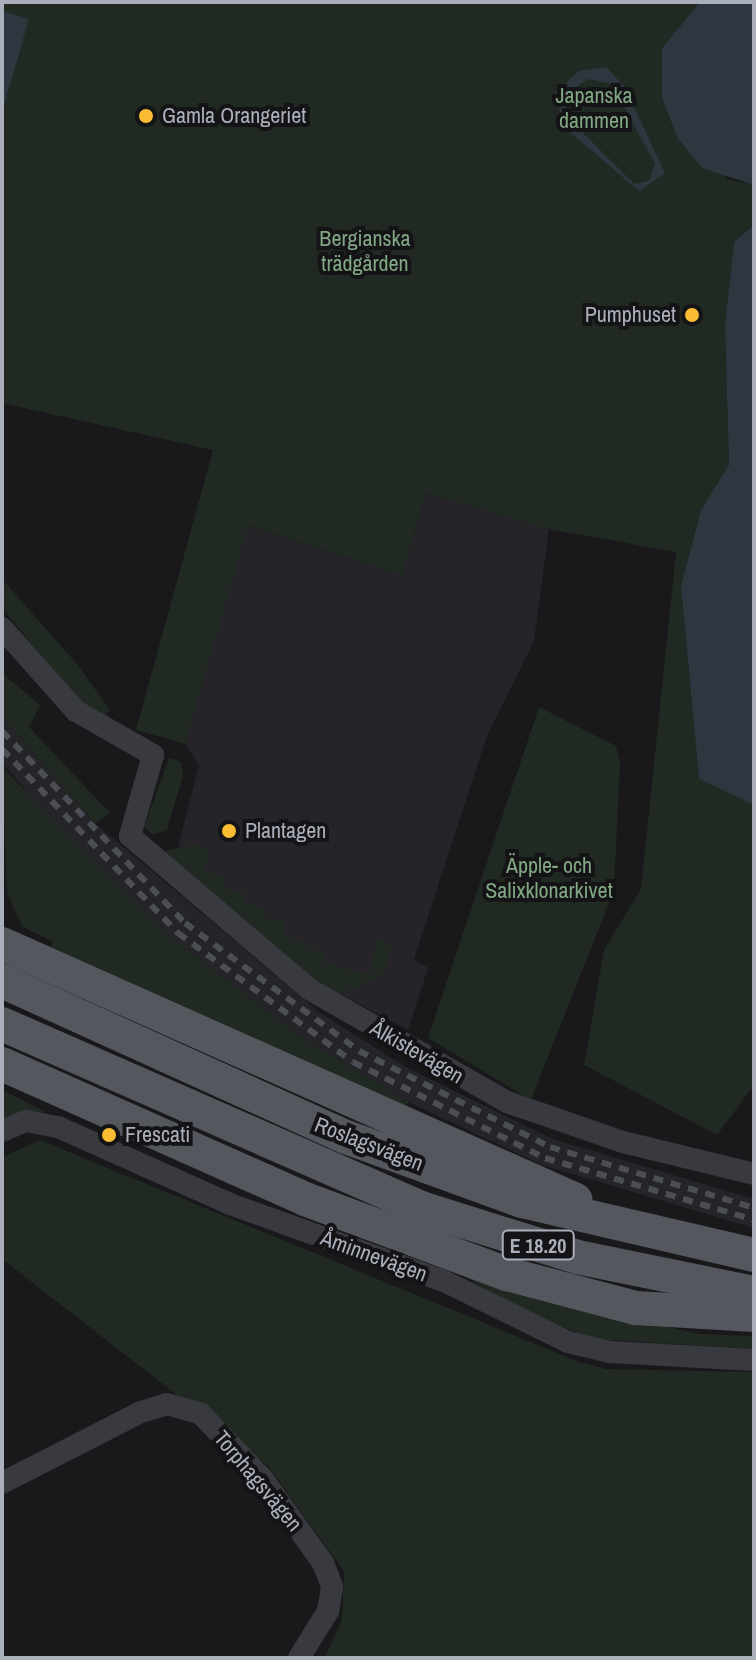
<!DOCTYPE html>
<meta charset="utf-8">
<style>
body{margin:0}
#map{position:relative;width:756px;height:1660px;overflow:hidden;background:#19181b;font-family:"Archivo Narrow",sans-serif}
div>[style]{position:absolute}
.built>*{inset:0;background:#252428}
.green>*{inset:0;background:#202922}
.water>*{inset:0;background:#2e3740}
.minor>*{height:22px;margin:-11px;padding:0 11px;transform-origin:11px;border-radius:11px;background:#393a40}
.primary>*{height:34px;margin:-17px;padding:0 17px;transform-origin:17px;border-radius:17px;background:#55575f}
.rail>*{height:6px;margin-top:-3px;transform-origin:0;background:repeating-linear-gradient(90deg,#4c4e55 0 10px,transparent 0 18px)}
.dots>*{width:22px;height:22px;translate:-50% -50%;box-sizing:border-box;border:4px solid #141316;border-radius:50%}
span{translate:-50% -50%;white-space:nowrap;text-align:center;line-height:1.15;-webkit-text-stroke:8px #141316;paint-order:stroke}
.shield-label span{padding:2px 6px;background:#141316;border:2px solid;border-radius:6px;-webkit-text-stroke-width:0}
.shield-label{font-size:20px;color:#aaafbb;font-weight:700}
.park-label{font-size:22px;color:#81a784}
.poi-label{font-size:22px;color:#aaafbb}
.left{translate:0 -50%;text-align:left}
.right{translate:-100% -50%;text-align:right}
.street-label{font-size:22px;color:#aaafbb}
.frame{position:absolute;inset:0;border:4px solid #aaafbb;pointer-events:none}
</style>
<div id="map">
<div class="built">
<i style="clip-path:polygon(426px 493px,549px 529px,534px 641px,487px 736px,414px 959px,428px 968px,408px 1030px,337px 992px,174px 863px,199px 765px,185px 744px,247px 526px,402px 575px)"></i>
<i style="clip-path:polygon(2px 717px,95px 823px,319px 1012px,409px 1069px,553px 1139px,754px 1199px,754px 1228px,542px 1165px,408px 1102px,302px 1038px,172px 938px,61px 830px,2px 763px)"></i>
</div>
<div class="green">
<i style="clip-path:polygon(2px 2px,700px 2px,662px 48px,727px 179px,754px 185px,754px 225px,734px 242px,725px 325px,729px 466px,701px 510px,681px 586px,699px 779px,754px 805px,754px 1085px,717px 1135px,584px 1065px,604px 950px,641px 889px,676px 552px,549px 529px,426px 493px,402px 575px,248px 526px,185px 744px,136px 730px,213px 450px,2px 403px)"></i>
<i style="clip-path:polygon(2px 579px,77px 664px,110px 710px,104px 716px,84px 708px,2px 608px)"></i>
<i style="clip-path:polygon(2px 673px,40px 705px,29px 727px,110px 813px,95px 823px,2px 717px)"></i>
<i style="clip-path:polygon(539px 707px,616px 746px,620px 763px,614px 890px,531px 1100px,428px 1038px)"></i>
<i style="clip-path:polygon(169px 758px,181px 762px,183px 776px,167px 830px,153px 835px,144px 827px)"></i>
<i style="clip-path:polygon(2px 767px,172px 938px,302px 1038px,408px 1102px,405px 1111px,51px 952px,52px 941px,23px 927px,7px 894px)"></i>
<i style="clip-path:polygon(194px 845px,210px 850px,204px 871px,225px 877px,223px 888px,246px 894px,244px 902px,265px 908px,264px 917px,286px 923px,283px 933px,324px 954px,322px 963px,369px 975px,378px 940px,392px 945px,383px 974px,333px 997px,164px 851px)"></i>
<i style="clip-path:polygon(2px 1090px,46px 1112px,2px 1120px)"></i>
<i style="clip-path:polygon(40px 1140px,579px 1362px,606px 1369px,754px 1372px,754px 1658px,325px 1658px,342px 1619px,344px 1571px,267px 1465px,2px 1259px,2px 1157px)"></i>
<i style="clip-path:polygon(443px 1263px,587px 1308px,699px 1334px,754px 1336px,754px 1349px,593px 1339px,520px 1310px)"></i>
</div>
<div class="water">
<i style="clip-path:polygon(700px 2px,754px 2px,754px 185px,702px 168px,677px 137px,662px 97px,662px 48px)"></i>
<i style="clip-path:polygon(2px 11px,29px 19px,2px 112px)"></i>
<i style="clip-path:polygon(evenodd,606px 67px,624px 86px,665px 173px,639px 191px,563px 126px,556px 92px,579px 71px,606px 67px,588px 79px,609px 83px,622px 103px,655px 164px,649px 181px,634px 184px,569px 119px,564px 96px,588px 79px)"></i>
<i style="clip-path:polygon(754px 225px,754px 805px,699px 779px,681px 586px,701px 510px,729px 465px,725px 325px,734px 242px)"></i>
</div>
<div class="minor">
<i style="left:2px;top:628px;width:111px;rotate:48.3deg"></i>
<i style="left:76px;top:711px;width:89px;rotate:29.7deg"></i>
<i style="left:153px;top:755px;width:84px;rotate:105.9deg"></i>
<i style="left:130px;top:836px;width:235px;rotate:40.5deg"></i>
<i style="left:309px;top:989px;width:228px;rotate:29.7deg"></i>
<i style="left:507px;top:1102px;width:123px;rotate:19deg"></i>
<i style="left:623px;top:1142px;width:135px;rotate:13.7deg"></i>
<i style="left:2px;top:1131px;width:26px;rotate:-23deg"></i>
<i style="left:26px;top:1121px;width:33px;rotate:11deg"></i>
<i style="left:58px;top:1127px;width:188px;rotate:24.1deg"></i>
<i style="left:230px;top:1204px;width:227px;rotate:19.8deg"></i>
<i style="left:444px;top:1281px;width:138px;rotate:26.2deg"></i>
<i style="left:568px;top:1342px;width:43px;rotate:13.4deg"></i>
<i style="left:610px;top:1352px;width:144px;rotate:3.2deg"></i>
<i style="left:2px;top:1483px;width:156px;rotate:-27.1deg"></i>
<i style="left:141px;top:1412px;width:27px;rotate:-17deg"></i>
<i style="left:167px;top:1404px;width:35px;rotate:16deg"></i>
<i style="left:201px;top:1414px;width:88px;rotate:46.4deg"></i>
<i style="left:262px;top:1478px;width:105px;rotate:54.3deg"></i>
<i style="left:323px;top:1563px;width:26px;rotate:69deg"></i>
<i style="left:332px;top:1587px;width:24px;rotate:99deg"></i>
<i style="left:328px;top:1611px;width:55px;rotate:121.7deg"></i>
</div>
<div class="primary">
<i style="left:2px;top:944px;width:628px;rotate:24.04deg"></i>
<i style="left:2px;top:981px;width:378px;rotate:24.4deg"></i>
<i style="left:346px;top:1137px;width:187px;rotate:20deg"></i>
<i style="left:522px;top:1201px;width:238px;rotate:13.1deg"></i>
<i style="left:2px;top:1024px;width:461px;rotate:23.7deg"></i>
<i style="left:424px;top:1209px;width:160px;rotate:17.4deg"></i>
<i style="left:577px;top:1257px;width:181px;rotate:11.5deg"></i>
<i style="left:2px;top:1064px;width:332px;rotate:24deg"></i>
<i style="left:305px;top:1199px;width:215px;rotate:20.4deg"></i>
<i style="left:507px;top:1274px;width:133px;rotate:14.8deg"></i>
<i style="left:636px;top:1308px;width:118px;rotate:3.4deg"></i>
</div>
<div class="rail">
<i style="left:2px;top:731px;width:265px;rotate:46.4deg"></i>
<i style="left:185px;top:923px;width:216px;rotate:36.3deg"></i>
<i style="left:359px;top:1051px;width:214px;rotate:26.7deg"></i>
<i style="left:550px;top:1147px;width:213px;rotate:16.6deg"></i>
<i style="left:2px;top:749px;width:255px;rotate:46.3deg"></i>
<i style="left:178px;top:933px;width:217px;rotate:36.4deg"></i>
<i style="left:353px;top:1062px;width:215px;rotate:26.6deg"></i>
<i style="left:545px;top:1158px;width:218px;rotate:16.5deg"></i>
</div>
<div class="dots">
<i style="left:146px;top:116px;background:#f9bc32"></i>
<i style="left:692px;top:315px;background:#f9bc32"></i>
<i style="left:229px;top:831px;background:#f9bc32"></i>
<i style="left:109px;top:1135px;background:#f9bc32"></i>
</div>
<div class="shield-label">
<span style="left:538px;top:1245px">E 18.20</span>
</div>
<div class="park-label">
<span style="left:594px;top:108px">Japanska<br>dammen</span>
<span style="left:365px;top:251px">Bergianska<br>trädgården</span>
<span style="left:549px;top:878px">Äpple- och<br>Salixklonarkivet</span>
</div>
<div class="poi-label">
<span class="left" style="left:162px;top:116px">Gamla Orangeriet</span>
<span class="right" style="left:676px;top:315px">Pumphuset</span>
<span class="left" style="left:245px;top:831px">Plantagen</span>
<span class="left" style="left:125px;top:1135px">Frescati</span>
</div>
<div class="street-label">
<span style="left:417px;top:1052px;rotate:30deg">Ålkistevägen</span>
<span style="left:369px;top:1144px;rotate:21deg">Roslagsvägen</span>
<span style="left:374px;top:1256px;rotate:20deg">Åminnevägen</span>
<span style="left:258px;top:1481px;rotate:50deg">Torphagsvägen</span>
</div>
<div class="frame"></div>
</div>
